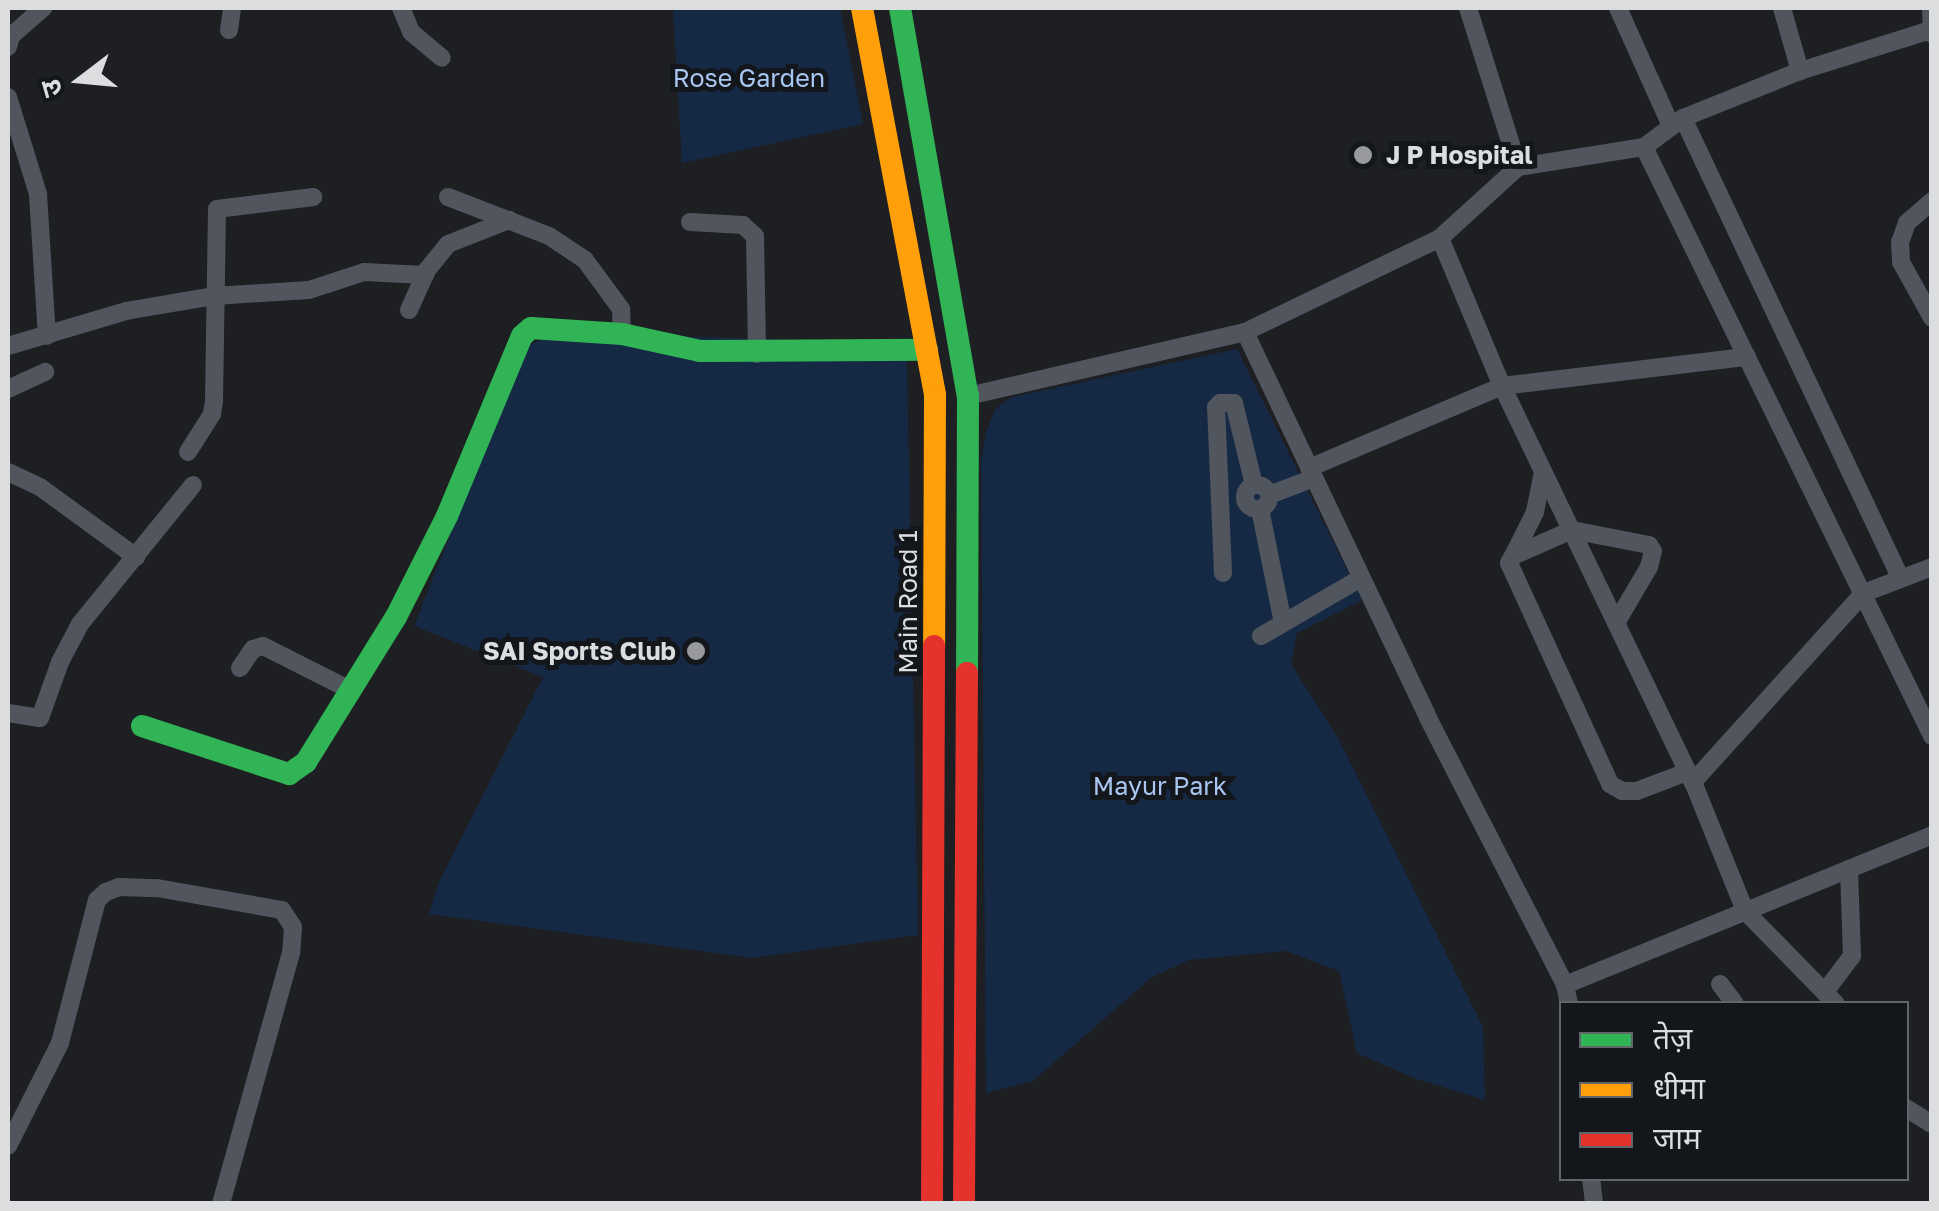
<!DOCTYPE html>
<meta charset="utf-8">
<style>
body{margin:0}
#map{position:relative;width:1939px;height:1211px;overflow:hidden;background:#1d1f22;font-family:"Golos Text","Noto Sans Devanagari",sans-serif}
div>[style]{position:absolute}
.green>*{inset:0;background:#152945}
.street>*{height:18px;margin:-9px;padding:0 9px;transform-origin:9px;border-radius:9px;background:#51555d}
.street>.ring{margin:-9px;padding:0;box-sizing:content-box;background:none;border:18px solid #51555d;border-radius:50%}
.fast>*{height:22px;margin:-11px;padding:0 11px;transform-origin:11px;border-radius:11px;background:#30b455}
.slow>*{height:22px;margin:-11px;padding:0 11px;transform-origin:11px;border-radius:11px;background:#ff9f0a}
.jam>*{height:22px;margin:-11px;padding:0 11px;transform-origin:11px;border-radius:11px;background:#e5322d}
.dots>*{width:28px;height:28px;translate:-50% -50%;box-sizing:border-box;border:5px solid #13161a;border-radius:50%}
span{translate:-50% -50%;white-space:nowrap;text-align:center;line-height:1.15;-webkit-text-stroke:10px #13161a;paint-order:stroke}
.park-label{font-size:25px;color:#a9c6f2}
.poi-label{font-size:25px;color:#dbdddf;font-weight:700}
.left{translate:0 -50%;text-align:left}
.right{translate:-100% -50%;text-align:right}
.street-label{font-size:25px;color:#dbdddf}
.frame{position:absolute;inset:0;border:10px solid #dbdddf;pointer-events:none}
.legend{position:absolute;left:1559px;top:1001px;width:350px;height:180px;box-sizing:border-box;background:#13161a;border:2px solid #636669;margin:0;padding:12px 18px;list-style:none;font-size:30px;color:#dbdddf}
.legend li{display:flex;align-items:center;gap:20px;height:50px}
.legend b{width:50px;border:2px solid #636669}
.north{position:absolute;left:30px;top:30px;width:100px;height:100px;-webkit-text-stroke:8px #13161a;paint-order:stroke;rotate:254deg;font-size:28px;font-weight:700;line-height:40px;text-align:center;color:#dbdddf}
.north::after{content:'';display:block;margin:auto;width:35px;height:45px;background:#dbdddf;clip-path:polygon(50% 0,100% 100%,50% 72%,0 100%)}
</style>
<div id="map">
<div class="green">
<i style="clip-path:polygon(673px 8px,840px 8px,863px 124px,682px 163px)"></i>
<i style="clip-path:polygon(554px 333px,897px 343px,907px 361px,918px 935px,752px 958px,429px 914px,439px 882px,543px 677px,414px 626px,524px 348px)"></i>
<i style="clip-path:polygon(1237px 349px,1362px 600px,1297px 633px,1291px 664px,1338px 738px,1483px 1027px,1485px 1100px,1414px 1078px,1357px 1053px,1339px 971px,1286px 951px,1189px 960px,1152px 977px,1033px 1081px,986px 1093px,981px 462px,986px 433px,995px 409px,1012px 397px)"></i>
</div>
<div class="street">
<i style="left:401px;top:8px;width:26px;rotate:67deg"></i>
<i style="left:411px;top:32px;width:40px;rotate:40deg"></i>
<i style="left:1468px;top:8px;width:167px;rotate:72.5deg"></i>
<i style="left:1618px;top:8px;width:129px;rotate:65.8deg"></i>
<i style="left:1782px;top:8px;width:66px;rotate:74.1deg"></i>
<i style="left:1931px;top:8px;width:26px;rotate:88deg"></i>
<i style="left:229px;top:30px;width:22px;rotate:-82deg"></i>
<i style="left:8px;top:47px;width:11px;rotate:-75deg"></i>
<i style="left:11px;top:36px;width:43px;rotate:-41.2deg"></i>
<i style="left:8px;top:97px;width:102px;rotate:72.8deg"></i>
<i style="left:38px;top:194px;width:142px;rotate:86.4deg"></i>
<i style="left:1683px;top:118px;width:508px;rotate:64.7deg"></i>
<i style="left:1644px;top:147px;width:656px;rotate:63.94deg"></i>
<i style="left:448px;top:197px;width:108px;rotate:21.1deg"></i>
<i style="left:549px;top:236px;width:43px;rotate:33.7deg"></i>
<i style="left:585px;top:260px;width:61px;rotate:53.7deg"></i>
<i style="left:621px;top:309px;width:25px;rotate:88deg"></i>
<i style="left:1932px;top:201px;width:33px;rotate:139deg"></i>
<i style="left:1907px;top:223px;width:20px;rotate:110deg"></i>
<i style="left:1900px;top:242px;width:20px;rotate:87deg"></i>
<i style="left:1901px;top:262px;width:64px;rotate:61deg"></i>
<i style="left:690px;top:222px;width:53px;rotate:3.2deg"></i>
<i style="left:743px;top:225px;width:16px;rotate:43deg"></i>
<i style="left:755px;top:236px;width:118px;rotate:89deg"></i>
<i style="left:1440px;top:238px;width:160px;rotate:67.3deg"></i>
<i style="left:1502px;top:386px;width:440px;rotate:64.3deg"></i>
<i style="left:1693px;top:782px;width:139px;rotate:68deg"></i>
<i style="left:1745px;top:911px;width:130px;rotate:45.6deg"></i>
<i style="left:409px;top:310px;width:44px;rotate:-65.8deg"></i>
<i style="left:427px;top:270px;width:33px;rotate:-51deg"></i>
<i style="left:448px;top:244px;width:66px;rotate:-21.5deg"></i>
<i style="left:1245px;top:332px;width:427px;rotate:64.6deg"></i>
<i style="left:1428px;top:718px;width:300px;rotate:62.8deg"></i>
<i style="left:1565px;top:985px;width:19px;rotate:78deg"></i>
<i style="left:8px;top:346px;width:123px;rotate:-16.5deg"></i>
<i style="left:126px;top:311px;width:90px;rotate:-9.6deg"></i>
<i style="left:215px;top:296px;width:94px;rotate:-3.7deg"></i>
<i style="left:309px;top:290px;width:58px;rotate:-18.1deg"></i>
<i style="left:364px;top:272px;width:61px;rotate:2.8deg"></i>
<i style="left:8px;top:389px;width:41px;rotate:-24.7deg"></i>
<i style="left:968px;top:396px;width:284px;rotate:-13deg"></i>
<i style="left:1245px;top:332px;width:216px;rotate:-25.7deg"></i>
<i style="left:1440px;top:238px;width:105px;rotate:-42.3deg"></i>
<i style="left:1518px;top:167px;width:128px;rotate:-9deg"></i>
<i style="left:1644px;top:147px;width:49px;rotate:-36.6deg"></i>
<i style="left:1683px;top:118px;width:126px;rotate:-21.9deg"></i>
<i style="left:1800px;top:71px;width:134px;rotate:-17.4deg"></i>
<i style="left:188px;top:452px;width:45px;rotate:-57.7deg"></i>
<i style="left:212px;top:414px;width:13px;rotate:-81deg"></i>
<i style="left:214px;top:401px;width:192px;rotate:-89.1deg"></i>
<i style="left:217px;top:209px;width:97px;rotate:-7.1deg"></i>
<i style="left:1309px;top:468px;width:210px;rotate:-23deg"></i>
<i style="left:1502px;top:386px;width:247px;rotate:-6.8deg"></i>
<i style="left:8px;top:472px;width:35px;rotate:25deg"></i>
<i style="left:40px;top:487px;width:119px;rotate:36.1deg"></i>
<i class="ring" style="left:1245px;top:485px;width:6px;height:6px"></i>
<i style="left:1269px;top:495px;width:48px;rotate:-20.7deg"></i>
<i style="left:1260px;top:509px;width:116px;rotate:78.6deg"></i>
<i style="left:1513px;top:556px;width:49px;rotate:-63.4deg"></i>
<i style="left:1535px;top:512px;width:41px;rotate:-78.7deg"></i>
<i style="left:1223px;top:573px;width:166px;rotate:-92.4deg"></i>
<i style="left:1216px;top:407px;width:6px;rotate:-45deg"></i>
<i style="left:1220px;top:403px;width:14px"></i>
<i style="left:1234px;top:403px;width:84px;rotate:76.3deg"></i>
<i style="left:1616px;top:623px;width:65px;rotate:-59.5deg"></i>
<i style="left:1649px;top:567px;width:16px;rotate:-76deg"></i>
<i style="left:1653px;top:551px;width:7px;rotate:-124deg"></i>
<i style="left:1649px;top:545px;width:78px;rotate:-169deg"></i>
<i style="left:1572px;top:530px;width:64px;rotate:156.2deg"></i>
<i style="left:1513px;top:556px;width:8px;rotate:120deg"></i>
<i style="left:1509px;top:563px;width:243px;rotate:65.4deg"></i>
<i style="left:1610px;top:784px;width:14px;rotate:30deg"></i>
<i style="left:1622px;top:791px;width:15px"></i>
<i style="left:1637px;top:791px;width:53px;rotate:-20.8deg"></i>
<i style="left:1261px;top:636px;width:116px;rotate:-30.1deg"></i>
<i style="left:240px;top:668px;width:23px;rotate:-56deg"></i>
<i style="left:253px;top:649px;width:10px;rotate:-17deg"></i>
<i style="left:263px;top:646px;width:100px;rotate:26.8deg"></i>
<i style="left:8px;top:713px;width:32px;rotate:9deg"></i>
<i style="left:40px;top:718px;width:59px;rotate:-70.3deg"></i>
<i style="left:60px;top:662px;width:43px;rotate:-62.2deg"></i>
<i style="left:80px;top:624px;width:179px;rotate:-50.9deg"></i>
<i style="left:1693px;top:782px;width:255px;rotate:-47.9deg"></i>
<i style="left:1864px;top:593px;width:73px;rotate:-20.9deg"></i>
<i style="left:1720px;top:984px;width:25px;rotate:53deg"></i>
<i style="left:1565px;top:985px;width:396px;rotate:-22.2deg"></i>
<i style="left:1827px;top:989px;width:41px;rotate:-52.9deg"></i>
<i style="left:1852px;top:956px;width:87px;rotate:-92deg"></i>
<i style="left:1906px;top:1108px;width:31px;rotate:32deg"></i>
<i style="left:8px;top:1146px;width:115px;rotate:-63.2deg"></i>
<i style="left:60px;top:1043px;width:148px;rotate:-75.5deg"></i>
<i style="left:97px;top:900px;width:12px;rotate:-42deg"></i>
<i style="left:106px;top:892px;width:14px;rotate:-21deg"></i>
<i style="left:119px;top:887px;width:38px;rotate:2deg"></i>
<i style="left:157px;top:888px;width:127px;rotate:10deg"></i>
<i style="left:282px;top:910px;width:20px;rotate:57deg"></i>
<i style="left:293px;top:927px;width:26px;rotate:94deg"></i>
<i style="left:291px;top:953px;width:261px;rotate:105.6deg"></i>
<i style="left:1591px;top:1178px;width:26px;rotate:83deg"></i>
</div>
<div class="fast">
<i style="left:900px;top:8px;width:394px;rotate:80.1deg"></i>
<i style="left:968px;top:396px;width:277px;rotate:90.2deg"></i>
<i style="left:142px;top:726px;width:155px;rotate:18.1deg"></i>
<i style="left:289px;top:774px;width:21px;rotate:-35deg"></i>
<i style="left:306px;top:762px;width:171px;rotate:-58.2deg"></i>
<i style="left:396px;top:617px;width:113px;rotate:-63.2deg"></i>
<i style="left:447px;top:516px;width:195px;rotate:-67.4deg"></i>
<i style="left:522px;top:336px;width:12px;rotate:-42deg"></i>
<i style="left:531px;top:328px;width:91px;rotate:3.8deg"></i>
<i style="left:622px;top:334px;width:80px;rotate:12.3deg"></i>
<i style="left:700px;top:351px;width:227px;rotate:-0.3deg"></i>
</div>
<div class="slow">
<i style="left:862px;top:8px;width:394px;rotate:79.3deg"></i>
<i style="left:935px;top:395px;width:251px;rotate:90.2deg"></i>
</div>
<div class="jam">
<i style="left:932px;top:1204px;width:558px;rotate:-89.79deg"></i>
<i style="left:964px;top:1204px;width:531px;rotate:-89.68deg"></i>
</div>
<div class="dots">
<i style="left:1363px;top:155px;background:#989a9d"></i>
<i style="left:696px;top:651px;background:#989a9d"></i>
</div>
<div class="park-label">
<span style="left:749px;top:78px">Rose Garden</span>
<span style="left:1160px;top:786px">Mayur Park</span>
</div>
<div class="poi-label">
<span class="left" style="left:1386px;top:155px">J P Hospital</span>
<span class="right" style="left:676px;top:651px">SAI Sports Club</span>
</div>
<div class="street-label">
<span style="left:908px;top:602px;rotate:-90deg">Main Road 1</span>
</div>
<div class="frame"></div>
<ul class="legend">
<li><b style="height:12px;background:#30b455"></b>तेज़</li>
<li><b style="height:12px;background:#ff9f0a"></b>धीमा</li>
<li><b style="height:12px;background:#e5322d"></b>जाम</li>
</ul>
<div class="north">उ</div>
</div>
